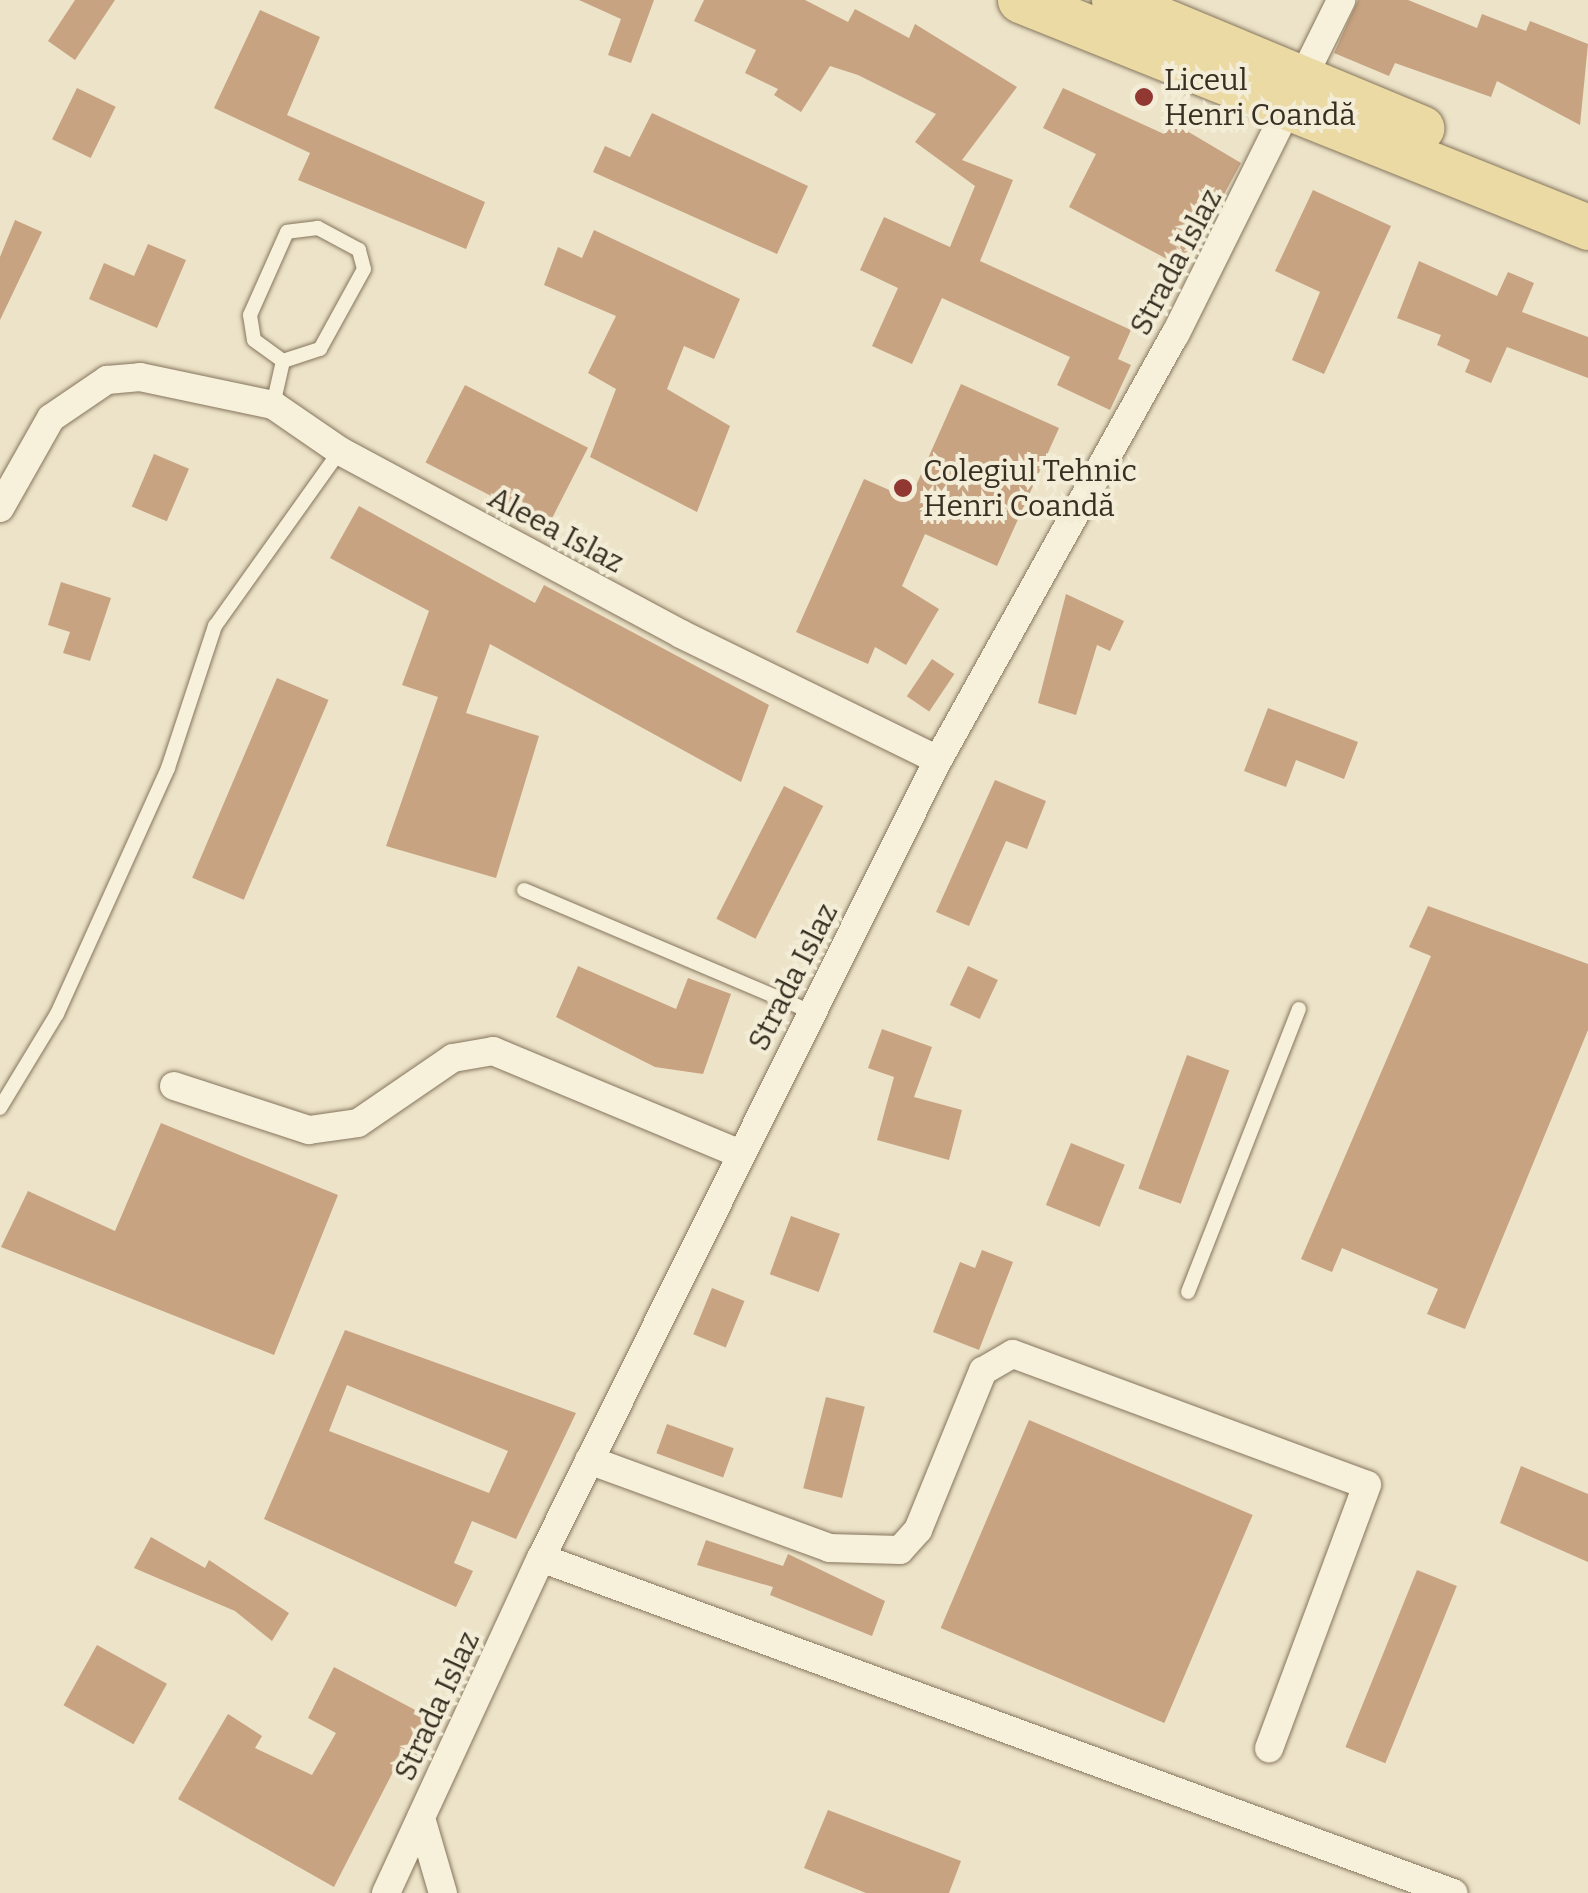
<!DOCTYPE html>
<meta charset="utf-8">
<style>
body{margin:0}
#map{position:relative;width:1588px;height:1893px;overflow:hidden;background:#ece3c8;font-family:Bitter,serif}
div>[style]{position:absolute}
.building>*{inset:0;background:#c7a381;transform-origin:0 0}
.roads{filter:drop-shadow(0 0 2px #86765e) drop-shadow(0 0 2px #86765e)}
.lane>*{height:14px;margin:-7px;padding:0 7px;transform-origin:7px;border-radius:7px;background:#f7f0db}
.street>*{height:28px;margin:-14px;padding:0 14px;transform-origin:14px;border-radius:14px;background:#f7f0db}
.primary>*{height:45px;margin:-22.5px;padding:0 22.5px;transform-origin:22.5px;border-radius:22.5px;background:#ebdaa3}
.dots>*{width:28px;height:28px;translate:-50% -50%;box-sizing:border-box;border:5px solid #f3edd7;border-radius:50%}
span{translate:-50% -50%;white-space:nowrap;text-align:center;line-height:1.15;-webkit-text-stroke:8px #f3edd7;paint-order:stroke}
.poi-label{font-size:30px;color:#382e21}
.left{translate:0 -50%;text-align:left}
.street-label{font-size:30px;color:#382e21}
</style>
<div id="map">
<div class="building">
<i style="clip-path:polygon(75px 0,115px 0,75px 60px,48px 41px)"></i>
<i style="clip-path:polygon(579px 0,654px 0,631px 63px,608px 55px,621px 19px)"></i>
<i style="clip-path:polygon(704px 0,805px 0,848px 22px,855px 9px,909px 38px,915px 24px,1017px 87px,962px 160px,1013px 180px,980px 261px,1131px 330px,1118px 359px,1131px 365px,1110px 410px,1057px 385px,1070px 357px,942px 298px,912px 364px,872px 346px,898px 288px,860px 270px,884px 217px,950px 247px,975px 186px,915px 142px,936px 114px,858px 75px,830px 66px,801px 112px,774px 95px,778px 89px,745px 73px,756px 50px,694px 21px)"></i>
<i style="clip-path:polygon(1358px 0,1408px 0,1477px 28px,1482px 14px,1526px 31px,1530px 21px,1588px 44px,1580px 125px,1497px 81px,1491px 97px,1395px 63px,1389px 76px,1334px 53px)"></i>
<i style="clip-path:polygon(260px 10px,320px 37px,287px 115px,485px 202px,466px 249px,298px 180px,310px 153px,214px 108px)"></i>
<i style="left:77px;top:88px;width:43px;height:57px;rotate:26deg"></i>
<i style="clip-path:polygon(1063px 88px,1164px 134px,1170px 121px,1241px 163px,1184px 268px,1069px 207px,1096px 154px,1043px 128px)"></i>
<i style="clip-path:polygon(652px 113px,808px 186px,777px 254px,593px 172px,605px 146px,630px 157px)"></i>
<i style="clip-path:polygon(1313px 190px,1391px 226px,1324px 374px,1292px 360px,1320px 292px,1275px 271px)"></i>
<i style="clip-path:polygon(15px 220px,42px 232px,0 320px,0 257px)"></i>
<i style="clip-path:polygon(594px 230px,740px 299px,714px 359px,684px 346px,667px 389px,730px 426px,697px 512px,590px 457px,616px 389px,588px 373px,616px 316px,544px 285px,558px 247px,582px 258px)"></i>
<i style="clip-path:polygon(148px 244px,186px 260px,157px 328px,89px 299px,104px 263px,134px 276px)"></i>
<i style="clip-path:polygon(1419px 261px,1497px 296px,1508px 272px,1534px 283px,1522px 312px,1588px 337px,1588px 378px,1507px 347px,1491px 383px,1465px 372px,1470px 360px,1437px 345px,1441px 335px,1397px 318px)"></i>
<i style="clip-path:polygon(961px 384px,1059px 428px,997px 566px,925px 534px,902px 586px,939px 609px,906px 665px,875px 647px,868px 664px,796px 632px,864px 479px,910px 499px)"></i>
<i style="left:465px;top:385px;width:138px;height:87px;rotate:27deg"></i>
<i style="left:154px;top:454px;width:38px;height:57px;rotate:23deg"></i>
<i style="clip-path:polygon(359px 506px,535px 603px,544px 585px,769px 705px,741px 782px,490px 644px,466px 713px,539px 736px,496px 878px,386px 846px,438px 697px,402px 685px,429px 611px,330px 558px)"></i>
<i style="clip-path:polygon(61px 582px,111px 598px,90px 661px,63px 653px,70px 632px,48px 625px)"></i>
<i style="clip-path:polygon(1066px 594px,1124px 621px,1110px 651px,1097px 645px,1076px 715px,1038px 703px)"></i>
<i style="left:932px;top:659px;width:27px;height:45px;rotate:34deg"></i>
<i style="left:277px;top:678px;width:56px;height:217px;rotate:23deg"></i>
<i style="clip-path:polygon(1268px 708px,1358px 742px,1344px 779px,1296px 760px,1286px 787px,1244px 771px)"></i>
<i style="clip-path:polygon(995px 780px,1046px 801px,1027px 849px,1006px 841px,969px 926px,936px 912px)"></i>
<i style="left:784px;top:786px;width:44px;height:149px;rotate:27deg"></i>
<i style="clip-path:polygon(1428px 906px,1588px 964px,1588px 1030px,1465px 1329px,1427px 1314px,1438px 1289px,1342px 1248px,1332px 1272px,1301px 1259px,1431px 956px,1409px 947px)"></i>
<i style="clip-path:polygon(578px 966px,676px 1009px,688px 978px,731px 994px,703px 1074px,655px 1067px,556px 1017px)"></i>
<i style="left:968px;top:966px;width:33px;height:43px;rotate:25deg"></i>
<i style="clip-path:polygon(882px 1029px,932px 1047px,914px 1097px,962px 1110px,949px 1160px,877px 1140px,894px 1077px,868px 1068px)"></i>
<i style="left:1187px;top:1055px;width:45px;height:142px;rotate:20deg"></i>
<i style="clip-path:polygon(161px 1123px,338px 1195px,274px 1355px,1px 1247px,28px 1191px,115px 1231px)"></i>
<i style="left:1071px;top:1143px;width:58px;height:67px;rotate:22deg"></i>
<i style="left:791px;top:1216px;width:52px;height:62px;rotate:20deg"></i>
<i style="clip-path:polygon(982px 1250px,1013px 1262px,979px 1350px,933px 1332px,960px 1262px,975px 1268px)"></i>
<i style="left:712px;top:1288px;width:35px;height:50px;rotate:22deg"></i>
<i style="clip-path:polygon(evenodd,345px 1330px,576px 1413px,516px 1539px,472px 1521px,454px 1563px,473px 1571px,456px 1607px,264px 1519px,345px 1330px,347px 1385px,508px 1451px,489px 1493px,329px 1431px,347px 1385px)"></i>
<i style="left:826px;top:1397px;width:40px;height:94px;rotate:14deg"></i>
<i style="left:1029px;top:1420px;width:243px;height:226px;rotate:23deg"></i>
<i style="left:667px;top:1424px;width:71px;height:31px;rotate:20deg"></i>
<i style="clip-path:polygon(1521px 1466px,1588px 1494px,1588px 1562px,1500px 1523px)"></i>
<i style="clip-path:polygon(151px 1537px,205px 1568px,209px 1560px,289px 1613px,272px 1641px,235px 1611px,134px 1568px)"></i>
<i style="clip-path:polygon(706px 1540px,783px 1566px,788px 1554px,885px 1601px,872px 1636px,770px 1595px,773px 1587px,697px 1565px)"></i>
<i style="left:1417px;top:1570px;width:43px;height:191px;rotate:22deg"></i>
<i style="left:97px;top:1645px;width:80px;height:69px;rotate:29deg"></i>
<i style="clip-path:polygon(334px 1667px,436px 1721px,408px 1772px,396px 1766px,334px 1887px,178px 1799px,228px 1714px,262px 1736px,255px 1748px,312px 1775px,336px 1733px,308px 1718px)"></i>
<i style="clip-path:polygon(828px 1810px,961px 1861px,949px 1893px,866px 1893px,804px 1868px)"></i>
</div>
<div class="roads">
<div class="lane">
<i style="left:273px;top:405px;width:45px;rotate:-77.2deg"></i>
<i style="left:283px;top:361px;width:39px;rotate:-18deg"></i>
<i style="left:320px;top:349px;width:91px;rotate:-61.2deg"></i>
<i style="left:364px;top:269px;width:20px;rotate:-105deg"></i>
<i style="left:359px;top:250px;width:47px;rotate:-151.8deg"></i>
<i style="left:318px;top:228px;width:31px;rotate:173deg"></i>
<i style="left:287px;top:232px;width:91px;rotate:114deg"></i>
<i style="left:250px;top:315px;width:25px;rotate:81deg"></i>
<i style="left:254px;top:340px;width:36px;rotate:36deg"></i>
<i style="left:524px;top:890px;width:312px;rotate:23deg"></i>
<i style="left:0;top:1108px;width:110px;rotate:-58.8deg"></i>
<i style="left:57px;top:1014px;width:270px;rotate:-65.7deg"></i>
<i style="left:168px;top:768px;width:150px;rotate:-71.7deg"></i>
<i style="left:215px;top:626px;width:215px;rotate:-54.5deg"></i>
<i style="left:1188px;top:1292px;width:304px;rotate:-68.6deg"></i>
</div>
<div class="street">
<i style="left:0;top:508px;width:103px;rotate:-60.5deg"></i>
<i style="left:51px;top:418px;width:68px;rotate:-34.2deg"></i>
<i style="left:107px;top:380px;width:33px;rotate:-5deg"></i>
<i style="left:140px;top:377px;width:136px;rotate:11.9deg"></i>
<i style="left:273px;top:405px;width:81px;rotate:34.5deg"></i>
<i style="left:340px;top:451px;width:387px;rotate:28.2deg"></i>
<i style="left:681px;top:634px;width:286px;rotate:26.1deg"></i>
<i style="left:174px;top:1086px;width:142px;rotate:18.1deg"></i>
<i style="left:309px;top:1130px;width:49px;rotate:-8.1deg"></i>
<i style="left:358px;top:1123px;width:115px;rotate:-34.4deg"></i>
<i style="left:453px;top:1058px;width:41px;rotate:-9.9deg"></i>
<i style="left:493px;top:1051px;width:268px;rotate:22.6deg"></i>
<i style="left:589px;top:1460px;width:256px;rotate:20.1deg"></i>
<i style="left:829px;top:1548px;width:71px;rotate:1.6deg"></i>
<i style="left:900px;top:1550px;width:27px;rotate:-48deg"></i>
<i style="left:918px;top:1530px;width:172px;rotate:-67.8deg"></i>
<i style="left:983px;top:1371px;width:34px;rotate:-30deg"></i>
<i style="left:1013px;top:1354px;width:377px;rotate:20.3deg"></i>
<i style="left:1367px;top:1485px;width:281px;rotate:110.4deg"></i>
<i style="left:541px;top:1558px;width:972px;rotate:20.17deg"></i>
<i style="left:421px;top:1818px;width:78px;rotate:73.7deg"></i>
<i style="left:386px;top:1893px;width:369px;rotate:-65.2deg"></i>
<i style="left:541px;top:1558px;width:891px;rotate:-63.55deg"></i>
<i style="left:938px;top:760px;width:487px;rotate:-60.9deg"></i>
<i style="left:1175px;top:335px;width:374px;rotate:-63.6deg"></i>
</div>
<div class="primary">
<i style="left:1020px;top:0;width:612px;rotate:21.78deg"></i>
<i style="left:1114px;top:0;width:333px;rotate:22.6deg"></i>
</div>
</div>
<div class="dots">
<i style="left:1144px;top:97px;background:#913833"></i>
<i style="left:903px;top:488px;background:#913833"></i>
</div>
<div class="poi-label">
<span class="left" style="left:1164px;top:97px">Liceul<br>Henri Coandă</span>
<span class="left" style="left:923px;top:488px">Colegiul Tehnic<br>Henri Coandă</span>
</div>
<div class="street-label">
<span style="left:1176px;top:262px;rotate:-62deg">Strada Islaz</span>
<span style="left:556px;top:530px;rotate:28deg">Aleea Islaz</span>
<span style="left:793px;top:977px;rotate:-63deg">Strada Islaz</span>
<span style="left:437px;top:1706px;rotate:-65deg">Strada Islaz</span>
</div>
</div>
